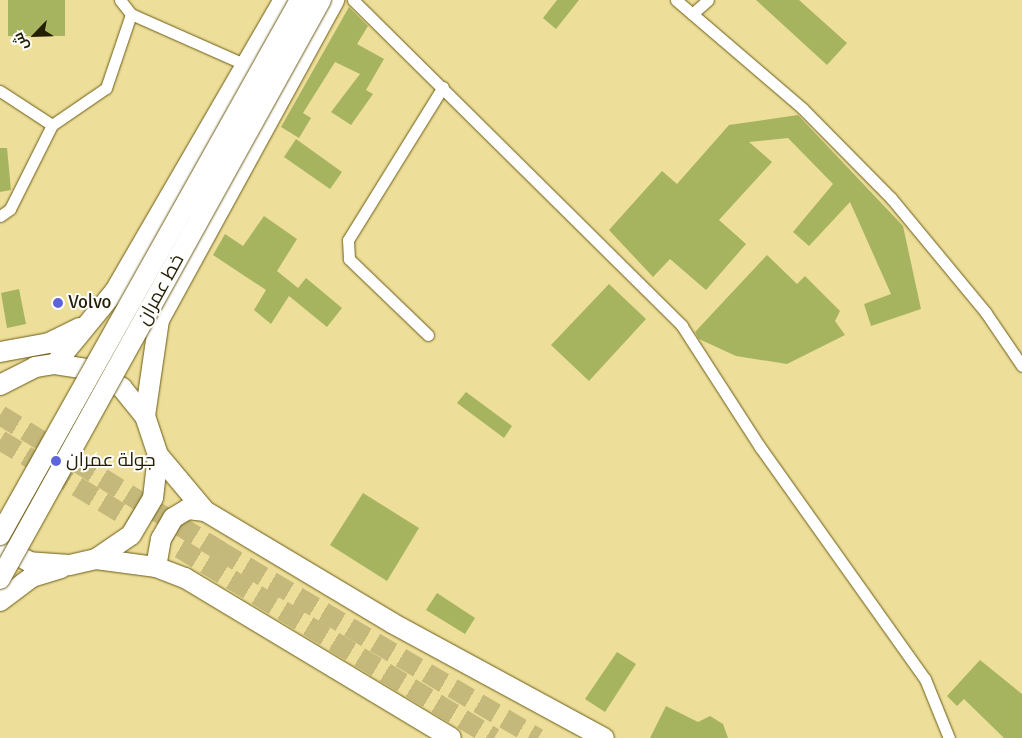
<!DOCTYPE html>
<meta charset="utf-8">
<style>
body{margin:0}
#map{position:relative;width:1022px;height:738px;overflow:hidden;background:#edde99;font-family:Signika,Cairo,sans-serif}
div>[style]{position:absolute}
.building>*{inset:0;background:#a6b460}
.highway-tunnel>*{height:20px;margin-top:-10px;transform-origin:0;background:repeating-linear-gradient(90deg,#c5b87b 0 20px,transparent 0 30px)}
.roads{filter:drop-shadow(0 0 1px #6b5c15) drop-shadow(0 0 1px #6b5c15)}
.street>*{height:11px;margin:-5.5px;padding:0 5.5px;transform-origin:5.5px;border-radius:5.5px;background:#fff}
.highway>*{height:20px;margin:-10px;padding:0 10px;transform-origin:10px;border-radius:10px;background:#fff}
.bridges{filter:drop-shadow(0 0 1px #6b5c15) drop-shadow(0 0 1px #6b5c15)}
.highway-bridge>*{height:20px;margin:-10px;padding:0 10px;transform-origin:10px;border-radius:10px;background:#fff}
.dots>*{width:14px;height:14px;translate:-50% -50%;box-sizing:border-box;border:2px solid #fefefe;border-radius:50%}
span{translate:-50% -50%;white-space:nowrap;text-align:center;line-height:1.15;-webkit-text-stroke:4px #fefefe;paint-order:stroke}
.street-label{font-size:19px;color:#241e02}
.poi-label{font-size:19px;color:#241e02}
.left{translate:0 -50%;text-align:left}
.north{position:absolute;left:10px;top:10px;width:50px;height:50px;-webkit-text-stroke:4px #fefefe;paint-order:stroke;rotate:246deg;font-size:14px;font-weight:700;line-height:20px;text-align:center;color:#241e02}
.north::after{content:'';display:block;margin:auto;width:18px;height:22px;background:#241e02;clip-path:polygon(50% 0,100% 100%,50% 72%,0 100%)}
</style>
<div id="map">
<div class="building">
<i style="clip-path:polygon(8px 0,65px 0,65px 36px,8px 36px)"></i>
<i style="clip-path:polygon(557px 0,579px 0,556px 29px,543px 18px)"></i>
<i style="clip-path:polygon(756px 0,799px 0,847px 43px,827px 65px)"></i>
<i style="clip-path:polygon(349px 7px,368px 26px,357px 44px,384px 59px,366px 90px,373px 94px,351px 125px,331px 112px,360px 74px,335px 62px,303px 113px,311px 118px,299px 138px,281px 127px)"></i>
<i style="clip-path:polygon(798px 115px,903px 226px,921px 309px,871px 326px,864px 304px,891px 294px,850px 202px,809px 246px,793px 232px,833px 184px,788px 138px,749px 142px,772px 162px,719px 220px,746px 244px,706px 290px,670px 259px,653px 277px,609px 230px,662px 171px,677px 184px,729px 125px)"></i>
<i style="clip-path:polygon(296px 139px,342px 172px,330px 189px,284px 157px)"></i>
<i style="clip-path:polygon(0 148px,7px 148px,11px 190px,0 192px)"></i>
<i style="clip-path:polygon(264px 216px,297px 239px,277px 271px,298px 288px,306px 278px,342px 308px,327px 327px,289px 296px,271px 324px,254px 310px,266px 290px,213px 255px,225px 234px,243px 246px)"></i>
<i style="clip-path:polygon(767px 255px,797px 284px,805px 276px,840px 311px,835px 321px,845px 335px,787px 364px,736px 356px,699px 339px,695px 332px)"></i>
<i style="clip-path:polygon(609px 284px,646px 319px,589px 381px,551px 345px)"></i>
<i style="clip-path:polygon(19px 289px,26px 324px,7px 328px,1px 293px)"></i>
<i style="clip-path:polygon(466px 392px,512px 426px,504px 438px,457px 403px)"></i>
<i style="clip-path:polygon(363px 493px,419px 528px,387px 581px,330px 545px)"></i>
<i style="clip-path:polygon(437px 593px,475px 618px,465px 634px,426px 610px)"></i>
<i style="clip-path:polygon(617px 652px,636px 664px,605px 712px,585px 699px)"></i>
<i style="clip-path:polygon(980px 660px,1022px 694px,1022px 738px,1004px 738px,964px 699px,957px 706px,947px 696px)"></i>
<i style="clip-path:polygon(666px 706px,698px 722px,710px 716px,723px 724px,728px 738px,650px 738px)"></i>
</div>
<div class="highway-tunnel">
<i style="left:0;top:415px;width:259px;rotate:31.7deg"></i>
<i style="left:220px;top:551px;width:369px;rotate:30.5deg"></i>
<i style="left:0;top:440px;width:577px;rotate:31.1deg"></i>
</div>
<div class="roads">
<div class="street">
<i style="left:120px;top:0;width:18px;rotate:52deg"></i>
<i style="left:131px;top:14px;width:126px;rotate:23.9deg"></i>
<i style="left:353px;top:0;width:463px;rotate:44.7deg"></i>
<i style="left:682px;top:326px;width:144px;rotate:57.2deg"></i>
<i style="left:760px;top:447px;width:285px;rotate:54.6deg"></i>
<i style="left:925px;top:679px;width:64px;rotate:67.9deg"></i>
<i style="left:676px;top:0;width:167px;rotate:40.6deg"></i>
<i style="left:803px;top:109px;width:125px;rotate:45.3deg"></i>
<i style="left:891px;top:198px;width:149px;rotate:50.4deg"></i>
<i style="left:986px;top:313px;width:64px;rotate:55.8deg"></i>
<i style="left:692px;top:14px;width:21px;rotate:-41deg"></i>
<i style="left:0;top:91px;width:62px;rotate:33.2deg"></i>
<i style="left:52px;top:125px;width:94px;rotate:116.6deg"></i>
<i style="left:10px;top:209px;width:12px;rotate:145deg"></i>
<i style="left:52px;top:125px;width:65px;rotate:-34.4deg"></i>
<i style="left:106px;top:88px;width:78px;rotate:-71.3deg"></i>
<i style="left:428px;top:335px;width:110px;rotate:-136.1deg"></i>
<i style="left:349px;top:259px;width:19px;rotate:-93deg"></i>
<i style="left:348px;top:240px;width:180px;rotate:-58.2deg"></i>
</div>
<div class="highway">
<i style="left:0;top:352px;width:50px;rotate:-10.4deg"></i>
<i style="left:49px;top:343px;width:34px;rotate:-26deg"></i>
<i style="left:55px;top:364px;width:94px;rotate:-50.6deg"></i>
<i style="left:115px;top:291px;width:337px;rotate:-59.9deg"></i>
<i style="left:0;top:385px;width:39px;rotate:-27deg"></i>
<i style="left:35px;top:367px;width:20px;rotate:-9deg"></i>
<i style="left:55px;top:364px;width:36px;rotate:9deg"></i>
<i style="left:91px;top:370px;width:36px;rotate:30deg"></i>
<i style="left:122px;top:388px;width:36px;rotate:51deg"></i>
<i style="left:145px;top:416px;width:41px;rotate:71.6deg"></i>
<i style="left:158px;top:455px;width:43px;rotate:96.6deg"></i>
<i style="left:153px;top:498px;width:43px;rotate:120.7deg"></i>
<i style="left:131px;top:535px;width:42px;rotate:145.6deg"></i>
<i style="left:96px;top:559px;width:28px;rotate:167deg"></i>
<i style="left:69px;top:565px;width:39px;rotate:-176deg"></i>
<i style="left:30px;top:562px;width:34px;rotate:-152deg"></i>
<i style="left:145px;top:416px;width:97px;rotate:-81.7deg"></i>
<i style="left:159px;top:320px;width:365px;rotate:-61.3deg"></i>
<i style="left:158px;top:455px;width:73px;rotate:50deg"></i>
<i style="left:205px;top:511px;width:218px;rotate:30.9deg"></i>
<i style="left:392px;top:623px;width:241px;rotate:28.5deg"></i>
<i style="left:96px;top:559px;width:61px;rotate:7.6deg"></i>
<i style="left:156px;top:567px;width:31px;rotate:21deg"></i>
<i style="left:185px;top:578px;width:310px;rotate:31deg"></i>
<i style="left:156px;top:567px;width:28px;rotate:-80deg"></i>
<i style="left:161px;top:539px;width:24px;rotate:-60deg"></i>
<i style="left:173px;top:518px;width:17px;rotate:-31deg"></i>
<i style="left:188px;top:509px;width:17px;rotate:7deg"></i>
<i style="left:0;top:601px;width:40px;rotate:-37deg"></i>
<i style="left:32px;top:577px;width:30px;rotate:-17deg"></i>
</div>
</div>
<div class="bridges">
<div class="highway-bridge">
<i style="left:0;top:535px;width:613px;rotate:-60.72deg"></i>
<i style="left:0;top:579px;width:662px;rotate:-61deg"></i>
</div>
</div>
<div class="dots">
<i style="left:58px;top:303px;background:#5e64dc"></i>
<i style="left:56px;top:461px;background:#5e64dc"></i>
</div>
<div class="street-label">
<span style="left:161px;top:290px;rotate:-61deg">خط عمران</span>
</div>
<div class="poi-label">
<span class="left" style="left:68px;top:303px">Volvo</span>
<span class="left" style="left:66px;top:461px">جولة عمران</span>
</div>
<div class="north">ش</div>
</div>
